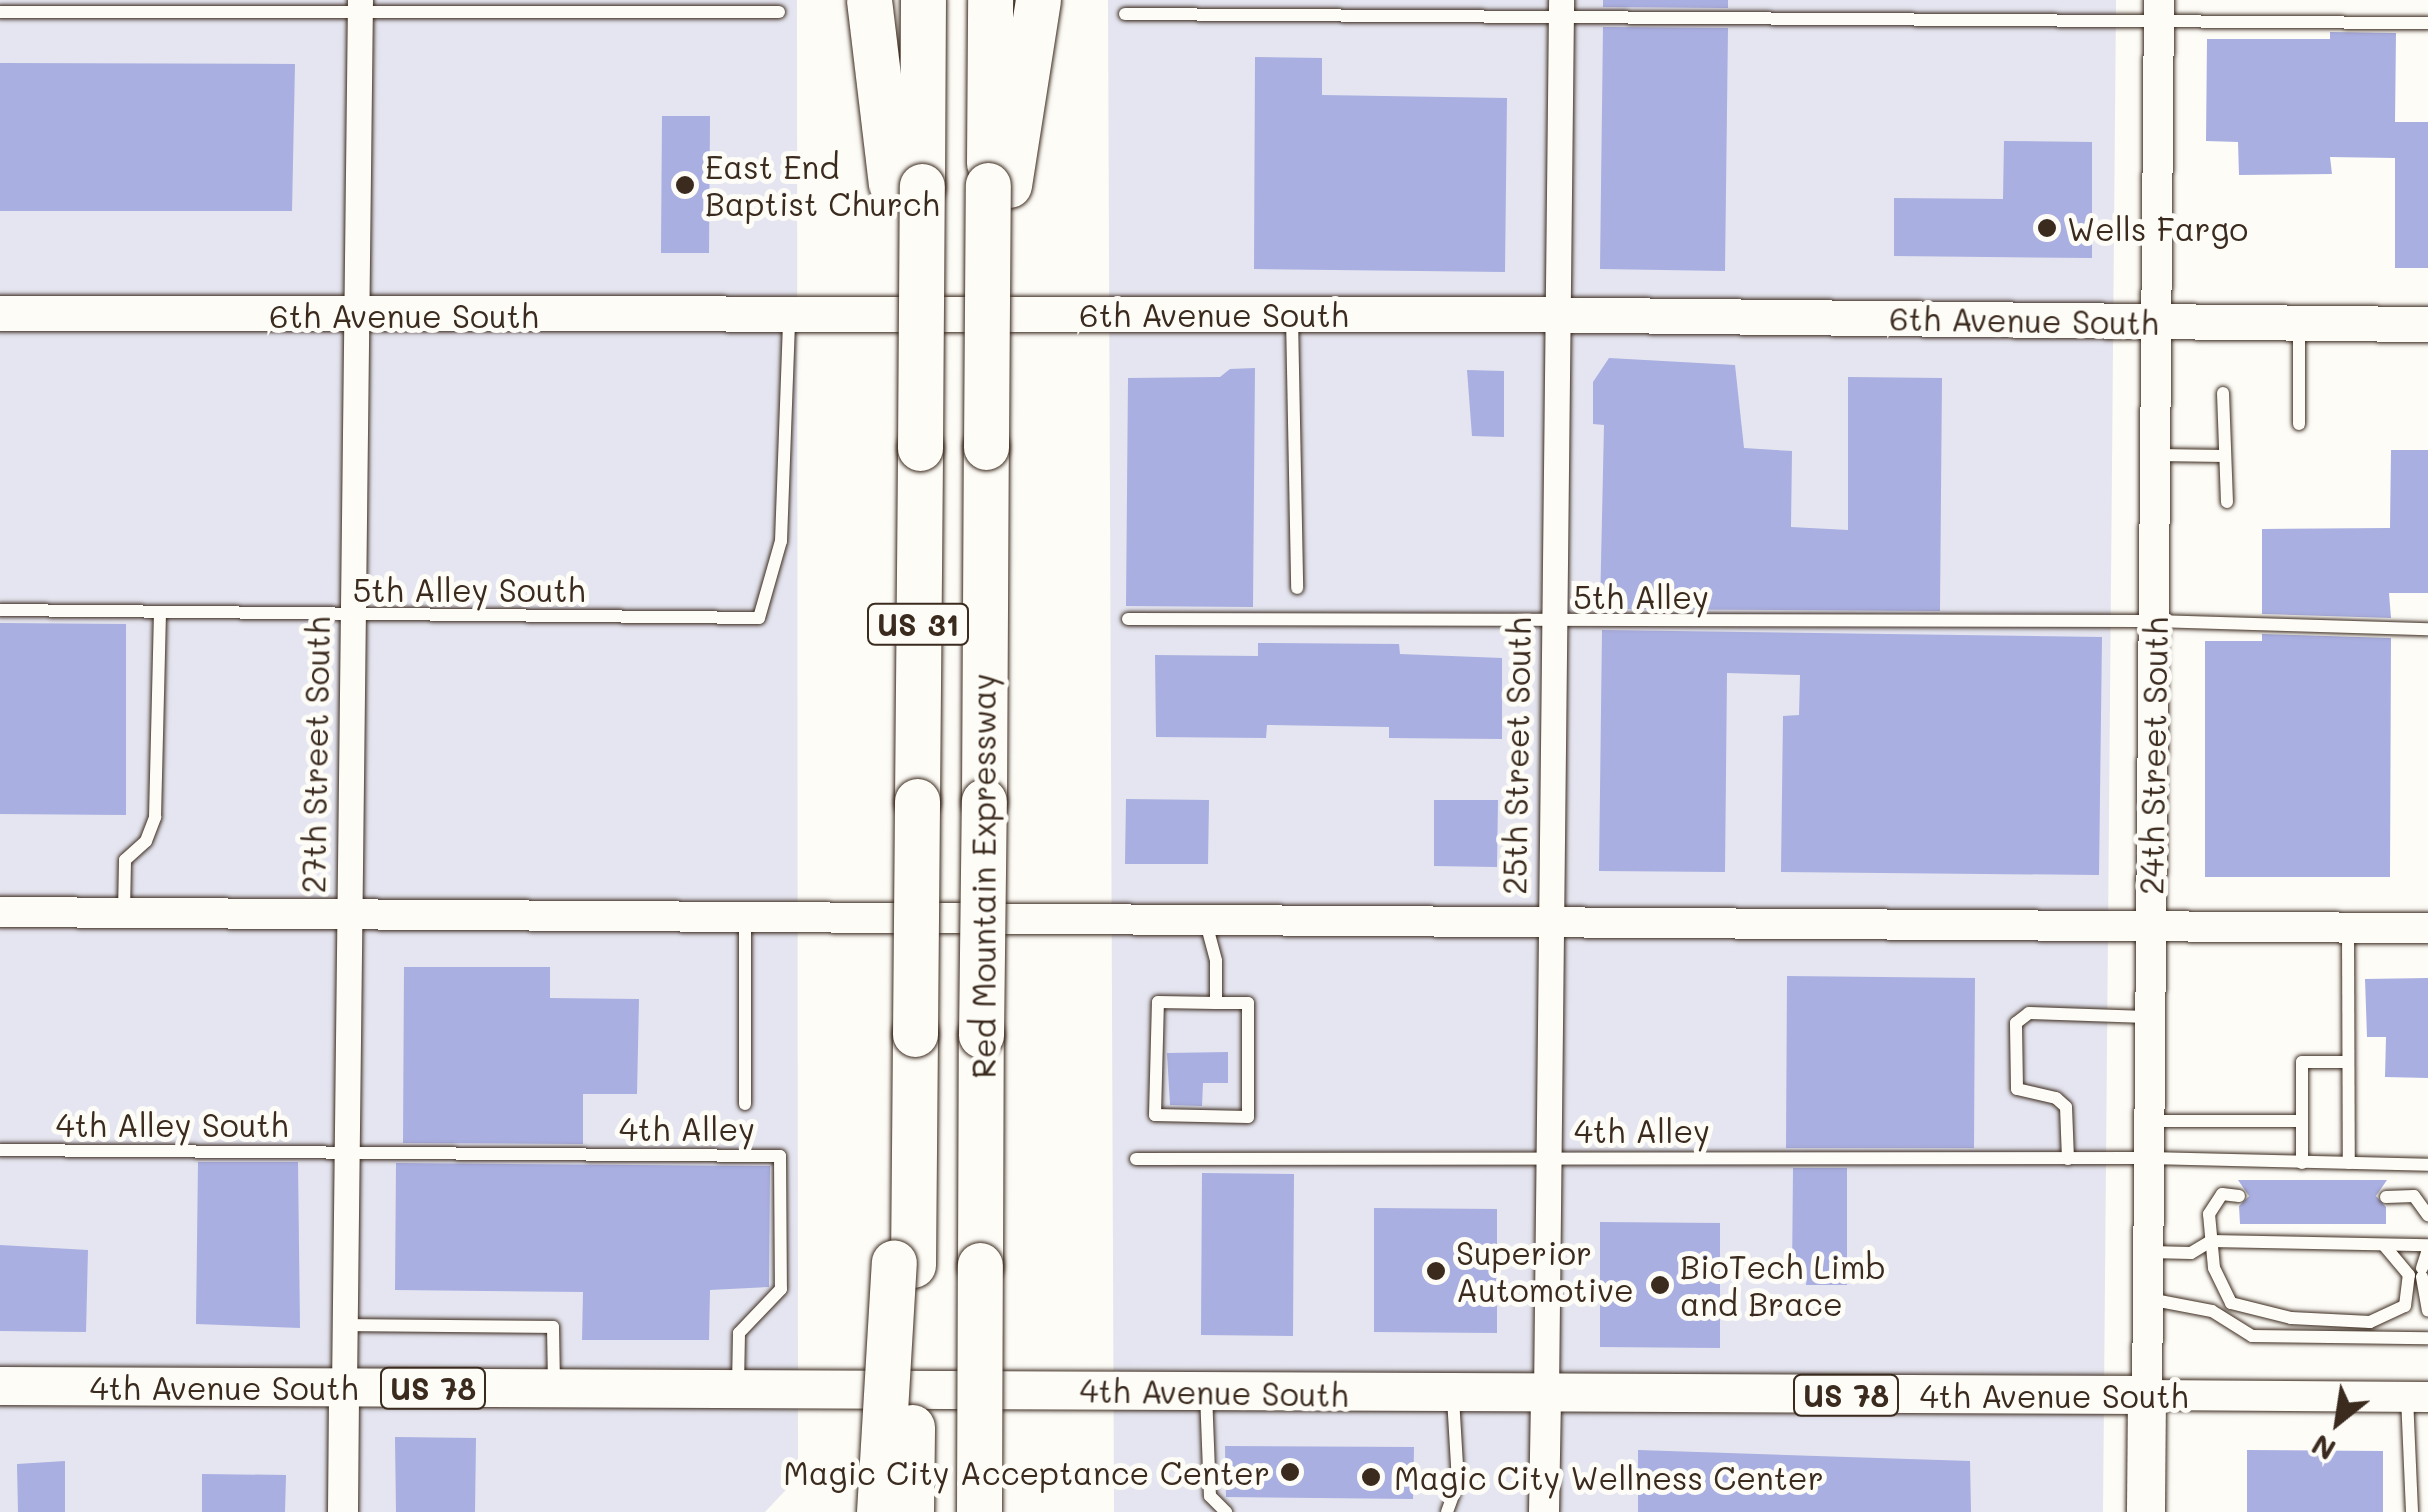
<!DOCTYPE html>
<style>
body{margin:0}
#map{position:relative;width:2428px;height:1512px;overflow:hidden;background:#fdfcf7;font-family:Mali,sans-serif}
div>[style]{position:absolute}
.built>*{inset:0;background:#e4e5f0}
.building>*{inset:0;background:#a9afe0}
.roads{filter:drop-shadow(0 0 2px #3b2a1e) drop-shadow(0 0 2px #3b2a1e)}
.service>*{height:12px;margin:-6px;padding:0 6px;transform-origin:6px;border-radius:6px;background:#fdfcf7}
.minor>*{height:25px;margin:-12.5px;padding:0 12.5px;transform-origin:12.5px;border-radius:12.5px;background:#fdfcf7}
.tertiary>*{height:30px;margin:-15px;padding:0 15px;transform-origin:15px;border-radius:15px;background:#fdfcf7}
.secondary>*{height:35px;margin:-17.5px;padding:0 17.5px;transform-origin:17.5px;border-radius:17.5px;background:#fdfcf7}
.primary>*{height:38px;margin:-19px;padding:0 19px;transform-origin:19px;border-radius:19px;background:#fdfcf7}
.motorway>*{height:45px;margin:-22.5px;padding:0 22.5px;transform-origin:22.5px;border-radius:22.5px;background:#fdfcf7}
.bridges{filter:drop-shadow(0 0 2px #3b2a1e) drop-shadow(0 0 2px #3b2a1e)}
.motorway-bridge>*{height:45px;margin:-22.5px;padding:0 22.5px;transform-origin:22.5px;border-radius:22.5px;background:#fdfcf7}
.dots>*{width:28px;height:28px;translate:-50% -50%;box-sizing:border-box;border:5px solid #fdfcf7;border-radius:50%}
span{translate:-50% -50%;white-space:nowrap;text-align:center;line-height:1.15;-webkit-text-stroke:10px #fdfcf7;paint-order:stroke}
.shield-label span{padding:2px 8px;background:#fdfcf7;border:2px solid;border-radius:8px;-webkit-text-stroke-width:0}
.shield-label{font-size:30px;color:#3b2a1e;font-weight:700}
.poi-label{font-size:32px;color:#3b2a1e}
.left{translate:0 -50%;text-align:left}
.right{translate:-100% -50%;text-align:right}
.street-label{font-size:32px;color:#3b2a1e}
.north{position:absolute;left:2288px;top:1372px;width:100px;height:100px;-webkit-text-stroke:8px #fdfcf7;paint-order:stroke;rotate:210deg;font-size:28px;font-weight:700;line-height:40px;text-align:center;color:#3b2a1e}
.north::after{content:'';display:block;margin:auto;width:35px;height:45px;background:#3b2a1e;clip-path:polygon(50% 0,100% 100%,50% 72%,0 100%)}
</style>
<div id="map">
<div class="built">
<i style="clip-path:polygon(0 0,797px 0,798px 1477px,765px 1512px,0 1512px)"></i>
<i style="clip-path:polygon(1108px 0,2116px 0,2103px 1512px,1114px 1512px)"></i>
</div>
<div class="building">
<i style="clip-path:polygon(1603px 0,1728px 0,1728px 8px,1603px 7px)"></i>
<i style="clip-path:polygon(1603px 27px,1728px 28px,1725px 271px,1600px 269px)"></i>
<i style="clip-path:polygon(2330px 32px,2396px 33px,2395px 122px,2428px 122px,2428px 268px,2395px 268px,2395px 158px,2330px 157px,2332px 174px,2239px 175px,2238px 142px,2206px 141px,2207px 39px,2330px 39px)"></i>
<i style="clip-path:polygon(1255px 57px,1322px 58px,1322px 95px,1507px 98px,1505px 272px,1254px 269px)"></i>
<i style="clip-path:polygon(0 63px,295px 64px,292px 211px,0 211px)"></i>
<i style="clip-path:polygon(662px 116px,710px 116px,709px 253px,661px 253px)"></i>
<i style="clip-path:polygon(2004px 141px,2092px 142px,2092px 258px,1894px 256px,1894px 198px,2003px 199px)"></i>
<i style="clip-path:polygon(1609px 358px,1735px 365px,1744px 448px,1792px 451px,1791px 527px,1848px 530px,1848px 377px,1942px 378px,1940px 611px,1600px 609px,1604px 425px,1593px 424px,1593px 382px)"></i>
<i style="clip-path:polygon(1255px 368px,1253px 607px,1126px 606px,1128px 378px,1220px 377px,1230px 369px)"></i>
<i style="clip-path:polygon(1467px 370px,1504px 371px,1504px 437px,1472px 436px)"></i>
<i style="clip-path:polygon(2391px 450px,2428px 450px,2428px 593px,2389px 593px,2391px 618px,2262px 614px,2262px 529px,2390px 528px)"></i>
<i style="clip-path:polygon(0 623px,126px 624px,126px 815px,0 814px)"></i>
<i style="clip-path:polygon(1602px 630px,2102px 637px,2099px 875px,1781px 872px,1783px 716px,1799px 715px,1800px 675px,1727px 673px,1725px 872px,1599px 871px)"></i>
<i style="clip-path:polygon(2262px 634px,2391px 638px,2390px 877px,2205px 877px,2205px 641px,2262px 641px)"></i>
<i style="clip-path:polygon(1258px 643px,1399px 644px,1400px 654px,1502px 658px,1502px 739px,1389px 738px,1389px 727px,1267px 725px,1266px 738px,1156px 737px,1155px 655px,1258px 656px)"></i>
<i style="clip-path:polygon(1126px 799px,1209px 800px,1208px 864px,1125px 864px)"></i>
<i style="clip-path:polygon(1434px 800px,1498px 800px,1497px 867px,1434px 866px)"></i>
<i style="clip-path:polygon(404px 967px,550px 967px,550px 998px,639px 999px,637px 1094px,583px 1094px,583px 1144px,403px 1143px)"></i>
<i style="clip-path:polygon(1787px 976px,1975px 978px,1974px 1148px,1786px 1148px)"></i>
<i style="clip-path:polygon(2428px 978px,2428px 1078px,2385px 1077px,2386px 1037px,2367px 1037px,2365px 979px)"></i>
<i style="clip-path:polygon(1228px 1052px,1228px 1083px,1203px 1083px,1202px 1106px,1170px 1105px,1167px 1053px)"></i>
<i style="clip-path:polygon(198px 1162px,298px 1162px,300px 1328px,196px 1324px)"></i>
<i style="clip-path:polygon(396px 1163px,770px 1166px,769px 1287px,710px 1290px,709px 1340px,582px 1340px,583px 1292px,395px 1290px)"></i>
<i style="clip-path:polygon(1793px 1168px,1847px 1168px,1847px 1285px,1806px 1285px,1807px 1277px,1792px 1276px)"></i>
<i style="clip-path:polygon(1202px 1173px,1294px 1174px,1293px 1336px,1201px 1335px)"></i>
<i style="clip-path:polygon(2238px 1180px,2387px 1180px,2376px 1196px,2386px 1207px,2386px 1224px,2240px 1224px,2239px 1206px,2249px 1196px)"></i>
<i style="clip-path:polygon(1374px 1208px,1497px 1209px,1497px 1333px,1374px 1332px)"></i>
<i style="clip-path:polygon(1600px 1222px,1720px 1223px,1720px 1348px,1600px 1347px)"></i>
<i style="clip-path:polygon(0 1245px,88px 1250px,86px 1332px,0 1331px)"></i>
<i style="clip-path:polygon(395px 1437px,476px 1438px,475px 1512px,396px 1512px)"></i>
<i style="clip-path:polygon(1225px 1446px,1414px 1447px,1413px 1499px,1226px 1497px)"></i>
<i style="clip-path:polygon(1638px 1450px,1970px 1461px,1971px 1512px,1638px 1512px)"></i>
<i style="clip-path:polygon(2247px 1450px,2383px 1451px,2383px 1512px,2247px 1512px)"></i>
<i style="clip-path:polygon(65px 1461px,65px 1512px,18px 1512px,17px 1464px)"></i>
<i style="clip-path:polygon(202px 1474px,286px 1475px,285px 1512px,202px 1512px)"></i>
</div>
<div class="roads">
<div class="service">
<i style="left:0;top:12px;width:779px"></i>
<i style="left:1125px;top:14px;width:1303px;rotate:0.4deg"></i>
<i style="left:1292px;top:317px;width:271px;rotate:88.9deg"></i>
<i style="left:2223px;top:393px;width:109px;rotate:87.9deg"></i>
<i style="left:2299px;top:424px;width:97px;rotate:-90deg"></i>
<i style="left:2157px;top:455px;width:68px;rotate:0.8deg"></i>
<i style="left:0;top:610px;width:759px;rotate:0.6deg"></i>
<i style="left:759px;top:618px;width:80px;rotate:-74.1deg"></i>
<i style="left:781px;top:541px;width:223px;rotate:-87.9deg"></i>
<i style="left:1128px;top:619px;width:1026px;rotate:0.11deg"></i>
<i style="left:2154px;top:621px;width:274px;rotate:1.7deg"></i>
<i style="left:124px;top:913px;width:53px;rotate:-88.9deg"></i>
<i style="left:125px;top:860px;width:28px;rotate:-42deg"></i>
<i style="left:146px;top:841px;width:26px;rotate:-69deg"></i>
<i style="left:155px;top:817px;width:204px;rotate:-88.6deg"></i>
<i style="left:745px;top:917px;width:187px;rotate:90deg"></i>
<i style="left:1206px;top:923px;width:39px;rotate:75deg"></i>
<i style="left:1216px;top:961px;width:42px;rotate:90deg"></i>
<i style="left:1216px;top:1003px;width:32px"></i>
<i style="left:1248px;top:1003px;width:114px;rotate:90deg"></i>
<i style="left:1248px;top:1117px;width:93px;rotate:-178.8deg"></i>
<i style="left:1155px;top:1115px;width:113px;rotate:-88.5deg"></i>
<i style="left:1158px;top:1002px;width:58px;rotate:1deg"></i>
<i style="left:2348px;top:930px;width:233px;rotate:89.8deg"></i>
<i style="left:2150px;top:1121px;width:152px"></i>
<i style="left:0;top:1150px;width:780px;rotate:0.44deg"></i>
<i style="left:780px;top:1156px;width:133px;rotate:89.6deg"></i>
<i style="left:781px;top:1289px;width:61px;rotate:133.7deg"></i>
<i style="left:739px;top:1333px;width:53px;rotate:91.1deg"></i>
<i style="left:1136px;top:1159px;width:1013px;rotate:-0.06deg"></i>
<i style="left:2149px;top:1158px;width:279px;rotate:1.4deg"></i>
<i style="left:2068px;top:1159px;width:52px;rotate:-92.2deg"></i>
<i style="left:2066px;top:1107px;width:13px;rotate:-138deg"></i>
<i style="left:2056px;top:1098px;width:40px;rotate:-167deg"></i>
<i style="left:2017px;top:1089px;width:66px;rotate:-90.9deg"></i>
<i style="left:2016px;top:1023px;width:16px;rotate:-38deg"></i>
<i style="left:2029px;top:1013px;width:119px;rotate:1.9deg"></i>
<i style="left:2302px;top:1163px;width:101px;rotate:-90deg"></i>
<i style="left:2302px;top:1062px;width:46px"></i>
<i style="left:2239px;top:1196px;width:17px;rotate:-173deg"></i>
<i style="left:2222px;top:1194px;width:24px;rotate:123deg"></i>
<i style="left:2209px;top:1214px;width:54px;rotate:84.7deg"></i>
<i style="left:2214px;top:1268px;width:39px;rotate:64deg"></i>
<i style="left:2231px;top:1303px;width:62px;rotate:14deg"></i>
<i style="left:2291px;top:1318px;width:79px;rotate:2.9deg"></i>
<i style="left:2370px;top:1322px;width:38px;rotate:-25deg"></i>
<i style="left:2405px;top:1306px;width:31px;rotate:-83deg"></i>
<i style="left:2409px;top:1275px;width:39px;rotate:-130deg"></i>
<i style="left:2386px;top:1197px;width:28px;rotate:-2deg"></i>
<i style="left:2414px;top:1196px;width:24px;rotate:54deg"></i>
<i style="left:2149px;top:1252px;width:42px;rotate:1.4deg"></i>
<i style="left:2191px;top:1253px;width:23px;rotate:-31deg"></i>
<i style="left:2211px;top:1241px;width:217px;rotate:1.1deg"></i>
<i style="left:2422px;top:1268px;width:20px;rotate:-72deg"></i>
<i style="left:2422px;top:1277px;width:34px;rotate:80deg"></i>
<i style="left:2149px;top:1299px;width:64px;rotate:10.8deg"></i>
<i style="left:2212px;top:1311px;width:47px;rotate:32deg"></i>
<i style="left:2252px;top:1336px;width:176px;rotate:0.7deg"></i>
<i style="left:344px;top:1325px;width:209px;rotate:0.5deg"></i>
<i style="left:553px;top:1327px;width:59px;rotate:89deg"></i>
<i style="left:1206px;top:1393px;width:103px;rotate:87.8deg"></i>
<i style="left:1210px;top:1496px;width:23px;rotate:45deg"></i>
<i style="left:2407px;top:1397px;width:115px;rotate:87.5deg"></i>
<i style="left:1447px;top:1512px;width:32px;rotate:-70deg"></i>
<i style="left:1458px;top:1482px;width:85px;rotate:-93.4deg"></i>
</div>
<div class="minor">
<i style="left:344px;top:1388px;width:1388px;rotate:-89.34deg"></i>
<i style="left:1546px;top:1395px;width:1395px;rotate:-89.38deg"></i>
</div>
<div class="tertiary">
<i style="left:2159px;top:0;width:1395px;rotate:90.49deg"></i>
<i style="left:2147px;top:1395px;width:281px;rotate:0.4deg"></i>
<i style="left:0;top:912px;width:2428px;rotate:0.38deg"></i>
<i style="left:343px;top:1512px;width:124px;rotate:-89.5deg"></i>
<i style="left:1544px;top:1512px;width:117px;rotate:-89deg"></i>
</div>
<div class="secondary">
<i style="left:0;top:313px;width:1512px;rotate:0.04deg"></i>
<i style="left:1512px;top:314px;width:916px;rotate:0.63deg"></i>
</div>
<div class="primary">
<i style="left:0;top:1386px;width:2147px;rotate:0.24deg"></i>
<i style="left:2147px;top:1395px;width:117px;rotate:90.5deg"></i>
</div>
<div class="motorway">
<i style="left:869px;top:0;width:185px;rotate:83.2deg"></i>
<i style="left:989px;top:163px;width:163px;rotate:-89.6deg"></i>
<i style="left:1009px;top:185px;width:187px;rotate:-81.1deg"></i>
<i style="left:922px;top:186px;width:186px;rotate:-89.7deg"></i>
<i style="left:917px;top:801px;width:353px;rotate:-89.5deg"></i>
<i style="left:984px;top:801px;width:354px;rotate:-89.7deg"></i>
<i style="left:913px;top:1265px;width:231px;rotate:-89.5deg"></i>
<i style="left:980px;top:1265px;width:230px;rotate:-89.8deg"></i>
</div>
</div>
<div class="bridges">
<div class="motorway-bridge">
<i style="left:986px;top:447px;width:262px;rotate:-89.6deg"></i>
<i style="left:920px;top:448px;width:262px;rotate:-89.6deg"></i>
<i style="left:915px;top:1034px;width:233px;rotate:-89.5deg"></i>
<i style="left:981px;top:1035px;width:234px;rotate:-89.3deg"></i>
<i style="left:879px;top:1512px;width:250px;rotate:-86.6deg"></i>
<i style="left:911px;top:1512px;width:85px;rotate:-89.3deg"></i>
<i style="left:979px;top:1512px;width:247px;rotate:-89.8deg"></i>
</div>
</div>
<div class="dots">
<i style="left:685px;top:185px;background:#3b2a1e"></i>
<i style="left:2047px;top:228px;background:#3b2a1e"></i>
<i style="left:1436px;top:1271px;background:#3b2a1e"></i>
<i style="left:1660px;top:1285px;background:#3b2a1e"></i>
<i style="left:1290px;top:1472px;background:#3b2a1e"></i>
<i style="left:1371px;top:1477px;background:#3b2a1e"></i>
</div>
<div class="shield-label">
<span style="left:918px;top:624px">US 31</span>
<span style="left:433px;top:1388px">US 78</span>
<span style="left:1846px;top:1395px">US 78</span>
</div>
<div class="poi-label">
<span class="left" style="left:705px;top:185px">East End<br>Baptist Church</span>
<span class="left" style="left:2067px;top:228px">Wells Fargo</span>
<span class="left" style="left:1456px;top:1271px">Superior<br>Automotive</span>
<span class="left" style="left:1680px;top:1285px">BioTech Limb<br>and Brace</span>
<span class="right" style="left:1270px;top:1472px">Magic City Acceptance Center</span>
<span class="left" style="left:1394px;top:1477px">Magic City Wellness Center</span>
</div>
<div class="street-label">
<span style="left:1214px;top:314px">6th Avenue South</span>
<span style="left:404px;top:315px">6th Avenue South</span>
<span style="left:2024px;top:320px;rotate:1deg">6th Avenue South</span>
<span style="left:469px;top:589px">5th Alley South</span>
<span style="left:1641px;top:596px">5th Alley</span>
<span style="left:315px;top:755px;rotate:-89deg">27th Street South</span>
<span style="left:1516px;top:756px;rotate:-89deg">25th Street South</span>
<span style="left:2153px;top:756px;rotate:-89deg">24th Street South</span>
<span style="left:983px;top:876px;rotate:-90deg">Red Mountain Expressway</span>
<span style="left:172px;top:1124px">4th Alley South</span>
<span style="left:687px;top:1128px">4th Alley</span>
<span style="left:1642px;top:1130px">4th Alley</span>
<span style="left:224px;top:1387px">4th Avenue South</span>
<span style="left:1214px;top:1392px;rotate:1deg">4th Avenue South</span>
<span style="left:2054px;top:1395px">4th Avenue South</span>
</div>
<div class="north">N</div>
</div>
